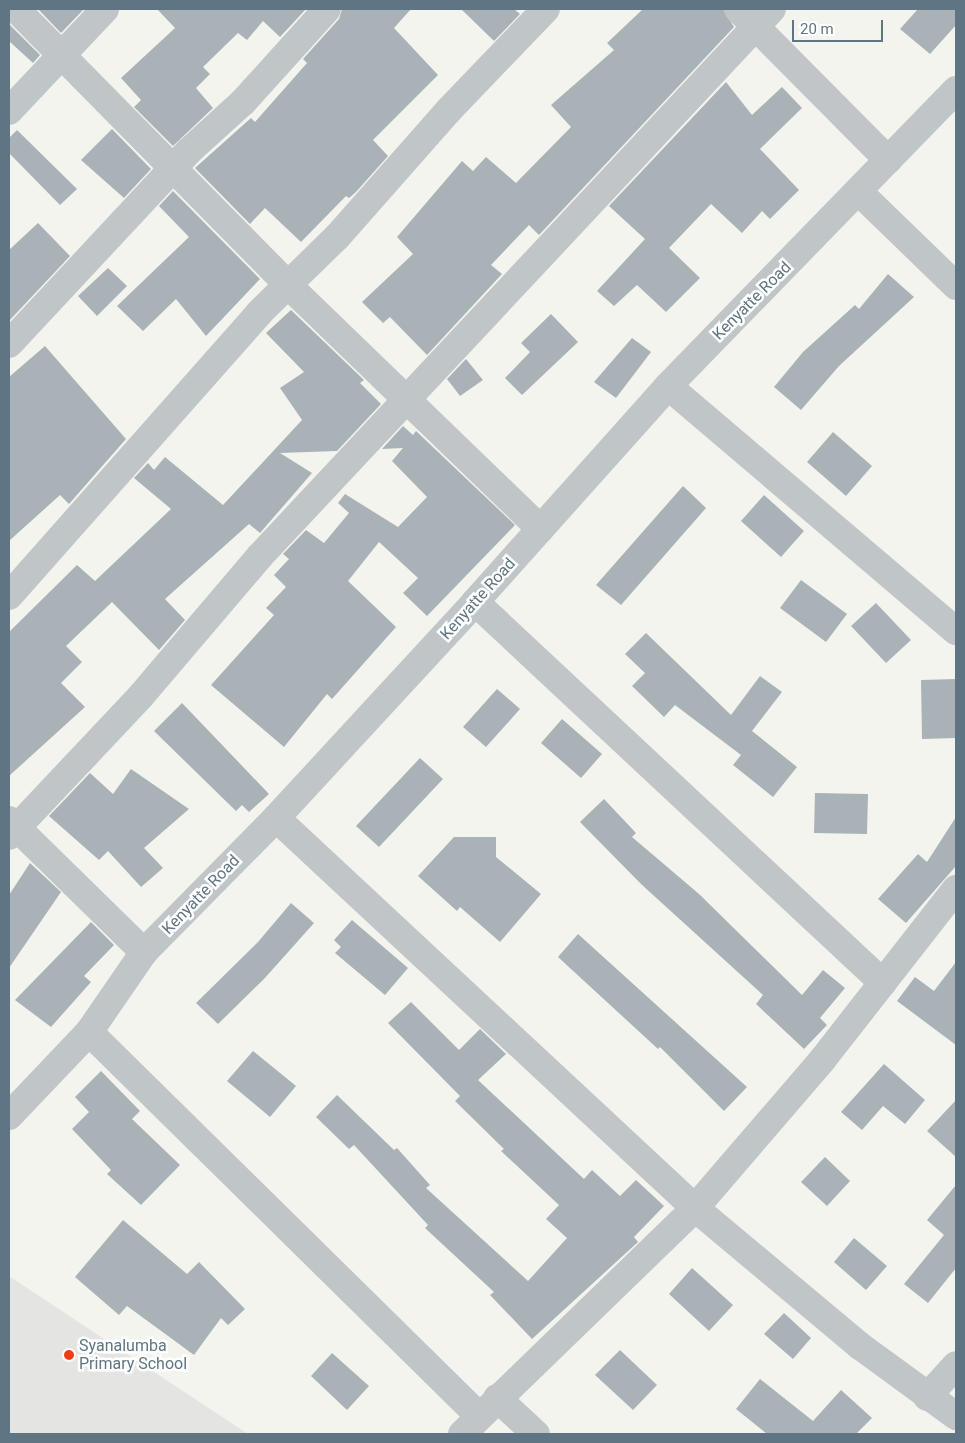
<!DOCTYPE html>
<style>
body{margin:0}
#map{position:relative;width:965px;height:1443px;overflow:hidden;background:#f4f4ef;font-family:Roboto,sans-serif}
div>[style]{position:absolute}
.built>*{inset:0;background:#e4e5e3}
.building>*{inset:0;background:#a9b2b7}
.minor>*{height:28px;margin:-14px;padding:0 14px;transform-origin:14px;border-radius:14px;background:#c0c5c8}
.dots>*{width:14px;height:14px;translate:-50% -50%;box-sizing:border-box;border:2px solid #fff;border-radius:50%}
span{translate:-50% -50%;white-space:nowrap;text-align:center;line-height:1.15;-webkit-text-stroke:5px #fff;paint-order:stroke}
.street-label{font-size:16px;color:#607583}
.poi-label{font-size:16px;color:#607583}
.left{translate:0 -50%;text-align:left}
.frame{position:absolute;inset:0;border:10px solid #607583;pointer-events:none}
.scale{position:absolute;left:792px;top:20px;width:91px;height:22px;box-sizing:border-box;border:2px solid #607583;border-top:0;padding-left:6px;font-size:15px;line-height:18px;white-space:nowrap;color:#607583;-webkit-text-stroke:4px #fff;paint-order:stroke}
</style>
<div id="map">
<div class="built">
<i style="clip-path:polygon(9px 1276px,248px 1434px,9px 1434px)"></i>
</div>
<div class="building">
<i style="clip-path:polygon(38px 9px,84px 9px,61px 33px)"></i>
<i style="clip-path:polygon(157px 9px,306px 9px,280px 37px,263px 21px,247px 40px,238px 33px,203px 67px,210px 74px,196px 88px,213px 108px,173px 146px,134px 107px,141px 100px,121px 78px,175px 28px)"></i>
<i style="clip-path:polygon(342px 9px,411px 9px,394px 28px,438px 75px,373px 140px,388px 156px,356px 192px,349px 198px,346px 196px,301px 242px,265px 208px,250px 224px,195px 168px,251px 118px,255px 122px,307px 63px,303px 59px,339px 19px)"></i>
<i style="clip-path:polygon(461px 9px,514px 9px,520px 14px,494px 41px)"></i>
<i style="clip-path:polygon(643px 9px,723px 9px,734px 27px,539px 235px,529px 225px,491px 265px,502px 274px,427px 355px,390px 317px,383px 323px,362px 302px,413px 254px,397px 237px,462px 161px,473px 171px,486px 157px,516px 183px,571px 127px,551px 105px,614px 50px,607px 43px)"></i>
<i style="clip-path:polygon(918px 9px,956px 9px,956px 25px,930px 54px,900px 29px)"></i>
<i style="clip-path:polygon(9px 24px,40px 55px,33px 63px,9px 41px)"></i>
<i style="clip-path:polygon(726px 82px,752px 115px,782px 87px,802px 108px,760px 149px,799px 190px,770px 219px,762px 211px,742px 233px,711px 204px,669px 248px,700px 278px,666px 312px,637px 285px,614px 306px,597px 291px,645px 239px,609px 206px)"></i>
<i style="clip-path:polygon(112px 129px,151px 169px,124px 198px,81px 160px)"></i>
<i style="clip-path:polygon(17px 130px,77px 189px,60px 205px,9px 153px,9px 138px)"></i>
<i style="clip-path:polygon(173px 191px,260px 279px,206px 336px,176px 299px,143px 331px,117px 306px,189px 237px,159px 206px)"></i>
<i style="clip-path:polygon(38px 223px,70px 256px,9px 321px,9px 250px)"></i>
<i style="clip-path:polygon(108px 268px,127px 286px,97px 316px,78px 296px)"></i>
<i style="clip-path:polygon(888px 274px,914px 297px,839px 366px,801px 410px,774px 387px,803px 352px,855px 305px,859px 309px)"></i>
<i style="clip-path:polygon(291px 310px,364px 380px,360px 383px,381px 404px,337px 451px,280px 453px,312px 473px,260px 533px,249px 524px,165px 599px,185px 620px,159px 650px,112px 602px,66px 646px,82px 662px,61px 683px,85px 707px,9px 776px,9px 632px,77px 565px,95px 581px,171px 509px,134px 478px,148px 463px,154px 470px,165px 457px,223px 505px,302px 420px,280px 388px,304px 372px,266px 333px)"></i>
<i style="clip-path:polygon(551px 314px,578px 342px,522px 395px,505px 378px,530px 352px,521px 343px)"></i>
<i style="clip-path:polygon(632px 338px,651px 352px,616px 398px,594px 382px)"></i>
<i style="clip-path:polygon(45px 346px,126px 439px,69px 504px,60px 495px,9px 541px,9px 377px)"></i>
<i style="clip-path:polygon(466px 359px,483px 380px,460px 396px,447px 379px)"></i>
<i style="clip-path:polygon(403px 426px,413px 435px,416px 431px,515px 525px,427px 616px,403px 593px,418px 578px,379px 542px,348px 581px,396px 627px,332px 699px,327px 694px,284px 747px,211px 685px,274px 615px,266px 608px,286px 587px,274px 575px,289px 559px,283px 554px,306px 530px,324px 543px,349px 513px,338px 503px,345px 494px,398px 527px,427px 497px,392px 461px,403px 448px,382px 449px)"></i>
<i style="clip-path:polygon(833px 432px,872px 466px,846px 496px,807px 462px)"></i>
<i style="clip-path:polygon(683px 486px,706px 508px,621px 605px,596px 585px)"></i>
<i style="clip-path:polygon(764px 495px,804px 531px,781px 557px,741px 521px)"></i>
<i style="clip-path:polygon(801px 580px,847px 614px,826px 642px,780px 608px)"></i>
<i style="clip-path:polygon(876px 603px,911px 640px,886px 663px,851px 626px)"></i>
<i style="clip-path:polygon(646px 633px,731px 715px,760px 676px,782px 692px,752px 731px,797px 767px,773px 797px,733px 765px,741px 755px,675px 705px,664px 717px,632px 686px,645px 673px,625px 654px)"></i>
<i style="clip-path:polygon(956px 679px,956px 738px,922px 739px,921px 680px)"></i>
<i style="clip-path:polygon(497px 689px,520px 709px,486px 747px,463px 727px)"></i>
<i style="clip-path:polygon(182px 703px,269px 794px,249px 812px,242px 805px,236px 811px,154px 731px)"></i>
<i style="clip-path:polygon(562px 719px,602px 754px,581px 778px,541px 743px)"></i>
<i style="clip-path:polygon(420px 758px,443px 779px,379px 847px,356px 826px)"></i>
<i style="clip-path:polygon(131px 769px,189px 809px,144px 848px,163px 868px,141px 887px,108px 851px,99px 860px,49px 816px,90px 773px,113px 794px)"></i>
<i style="clip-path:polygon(815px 793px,868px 794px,867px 834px,814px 833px)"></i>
<i style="clip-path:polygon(604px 799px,636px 833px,632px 837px,699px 894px,802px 995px,823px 970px,845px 988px,820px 1018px,827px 1025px,804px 1049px,756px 1004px,763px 995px,641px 884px,580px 822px)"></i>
<i style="clip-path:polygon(956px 817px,956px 866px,906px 923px,878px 899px,918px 854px,927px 862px)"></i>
<i style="clip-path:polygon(454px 837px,496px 837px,496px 857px,541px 894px,500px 942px,460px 907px,457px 911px,418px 876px)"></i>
<i style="clip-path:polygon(30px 863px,61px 892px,9px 968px,9px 895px)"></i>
<i style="clip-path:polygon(291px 903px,314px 923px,264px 979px,218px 1024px,196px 1003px,258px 942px)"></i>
<i style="clip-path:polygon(352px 920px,408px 968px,385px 995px,335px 953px,341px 947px,334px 940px)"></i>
<i style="clip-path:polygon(91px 922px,114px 945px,84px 976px,91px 982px,51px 1027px,15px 1000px)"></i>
<i style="clip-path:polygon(578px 934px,747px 1087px,724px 1111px,660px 1047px,658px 1049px,558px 957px)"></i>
<i style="clip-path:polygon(956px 962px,956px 1045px,897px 1001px,915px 977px,934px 991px)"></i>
<i style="clip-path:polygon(411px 1002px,459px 1050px,480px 1029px,506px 1054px,478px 1080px,584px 1179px,592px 1170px,620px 1196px,636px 1180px,664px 1206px,634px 1237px,638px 1242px,532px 1339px,490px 1295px,494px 1292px,425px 1228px,428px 1225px,354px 1145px,349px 1149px,316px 1117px,337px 1095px,394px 1150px,397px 1148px,430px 1185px,426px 1188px,528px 1281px,567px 1238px,546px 1219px,559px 1205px,501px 1151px,504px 1149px,455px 1101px,460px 1096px,388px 1023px)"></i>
<i style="clip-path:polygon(253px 1051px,296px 1086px,270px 1117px,227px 1081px)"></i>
<i style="clip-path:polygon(884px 1064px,925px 1100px,905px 1124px,883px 1106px,862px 1130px,841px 1112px)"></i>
<i style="clip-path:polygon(101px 1071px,140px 1111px,132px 1119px,180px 1165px,141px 1205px,107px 1174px,111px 1170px,72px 1129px,89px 1112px,75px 1097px)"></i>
<i style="clip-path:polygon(956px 1100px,956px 1157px,927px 1131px)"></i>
<i style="clip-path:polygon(825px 1157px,850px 1181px,827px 1206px,801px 1182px)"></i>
<i style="clip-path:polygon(956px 1185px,956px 1268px,928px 1303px,904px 1284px,944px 1235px,927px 1220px)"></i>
<i style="clip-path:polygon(123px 1220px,187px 1274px,199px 1262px,245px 1309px,228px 1325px,221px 1318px,194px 1355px,127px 1306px,119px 1315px,75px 1277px)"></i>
<i style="clip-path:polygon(854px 1238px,887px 1266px,866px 1290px,834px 1262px)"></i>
<i style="clip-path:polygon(692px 1268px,733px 1305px,709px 1331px,669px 1294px)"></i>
<i style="clip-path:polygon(784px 1313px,811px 1338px,793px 1359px,764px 1334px)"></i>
<i style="clip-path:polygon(620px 1350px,657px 1385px,633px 1410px,595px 1375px)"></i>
<i style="clip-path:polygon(332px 1353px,369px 1386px,347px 1410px,311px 1376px)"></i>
<i style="clip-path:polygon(760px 1379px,813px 1421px,841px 1390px,872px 1418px,856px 1434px,767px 1434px,736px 1409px)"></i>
</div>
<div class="minor">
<i style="left:16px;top:9px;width:388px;rotate:45.4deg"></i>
<i style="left:288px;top:285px;width:351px;rotate:44deg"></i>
<i style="left:738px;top:9px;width:213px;rotate:45.2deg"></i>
<i style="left:9px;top:111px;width:140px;rotate:-46.7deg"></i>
<i style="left:859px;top:192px;width:135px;rotate:44.1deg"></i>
<i style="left:9px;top:344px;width:264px;rotate:-47deg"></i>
<i style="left:189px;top:151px;width:73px;rotate:-42.2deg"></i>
<i style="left:243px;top:102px;width:125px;rotate:-47.9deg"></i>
<i style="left:668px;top:386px;width:378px;rotate:40.4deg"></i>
<i style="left:9px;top:596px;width:378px;rotate:-48.5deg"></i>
<i style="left:259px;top:313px;width:109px;rotate:-44.3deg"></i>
<i style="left:337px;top:237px;width:169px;rotate:-48.6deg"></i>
<i style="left:449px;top:110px;width:140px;rotate:-46.2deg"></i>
<i style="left:475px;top:602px;width:558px;rotate:43.04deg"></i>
<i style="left:276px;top:818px;width:572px;rotate:42.95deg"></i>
<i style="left:695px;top:1208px;width:215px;rotate:39.9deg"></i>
<i style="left:860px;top:1346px;width:119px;rotate:36.1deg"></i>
<i style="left:9px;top:820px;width:189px;rotate:44.4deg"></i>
<i style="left:9px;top:836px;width:191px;rotate:-46.7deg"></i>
<i style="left:140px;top:697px;width:185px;rotate:-49.6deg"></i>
<i style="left:260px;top:556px;width:749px;rotate:-46.89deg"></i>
<i style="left:89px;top:1032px;width:546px;rotate:44.55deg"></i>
<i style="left:9px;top:1116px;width:116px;rotate:-46.4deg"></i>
<i style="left:89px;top:1032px;width:97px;rotate:-55.5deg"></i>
<i style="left:144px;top:952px;width:188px;rotate:-45.4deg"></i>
<i style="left:276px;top:818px;width:294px;rotate:-47.3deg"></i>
<i style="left:475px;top:602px;width:290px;rotate:-48.2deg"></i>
<i style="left:668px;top:386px;width:413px;rotate:-45.8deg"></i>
<i style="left:927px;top:1397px;width:43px;rotate:-47.8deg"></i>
<i style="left:497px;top:1398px;width:53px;rotate:42.7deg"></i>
<i style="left:462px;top:1434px;width:325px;rotate:-44.1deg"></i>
<i style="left:695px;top:1208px;width:196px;rotate:-49.3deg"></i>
<i style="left:823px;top:1059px;width:216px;rotate:-52deg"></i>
</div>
<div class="dots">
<i style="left:69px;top:1355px;background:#f03e13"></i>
</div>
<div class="street-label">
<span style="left:752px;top:301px;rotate:-45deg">Kenyatte Road</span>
<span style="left:478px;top:599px;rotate:-48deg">Kenyatte Road</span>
<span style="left:201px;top:895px;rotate:-46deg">Kenyatte Road</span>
</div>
<div class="poi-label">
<span class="left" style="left:79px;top:1355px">Syanalumba<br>Primary School</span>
</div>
<div class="frame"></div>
<div class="scale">20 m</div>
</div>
